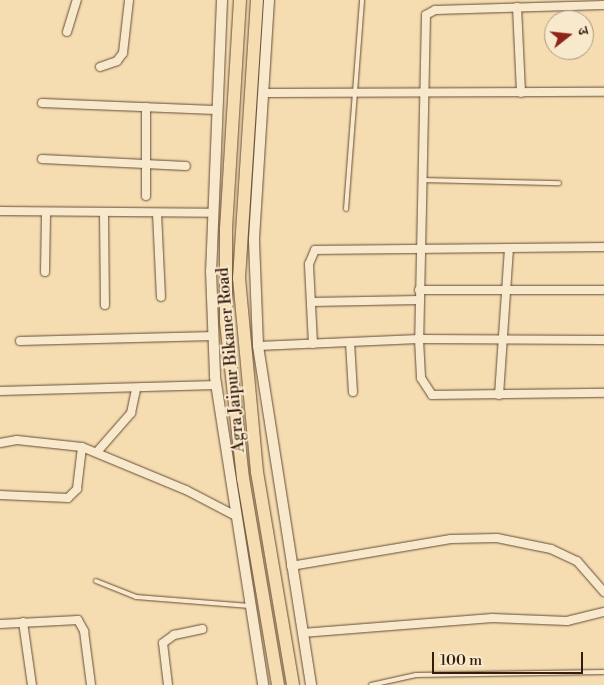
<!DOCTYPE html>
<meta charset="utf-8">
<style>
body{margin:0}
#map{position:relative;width:604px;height:685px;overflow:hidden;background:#f6ddb1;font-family:"Libre Bodoni","Noto Serif Devanagari",serif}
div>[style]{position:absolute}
.roads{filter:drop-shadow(0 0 1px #644c38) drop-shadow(0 0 1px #644c38)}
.service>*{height:4px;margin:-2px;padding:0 2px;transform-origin:2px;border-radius:2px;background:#f9e9cc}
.minor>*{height:8px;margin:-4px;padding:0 4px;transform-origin:4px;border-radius:4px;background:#f9e9cc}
.tertiary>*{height:10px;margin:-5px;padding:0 5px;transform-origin:5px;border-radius:5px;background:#f9e9cc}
.trunk>*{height:12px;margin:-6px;padding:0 6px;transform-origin:6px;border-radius:6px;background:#f6ddb1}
span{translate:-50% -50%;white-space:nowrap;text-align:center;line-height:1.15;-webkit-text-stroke:4px #f9e9cc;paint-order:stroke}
.street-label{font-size:16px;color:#341c0f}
.north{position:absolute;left:544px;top:10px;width:50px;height:50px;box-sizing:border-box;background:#f9e9cc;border:1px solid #aa9780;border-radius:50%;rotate:74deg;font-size:14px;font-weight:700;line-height:20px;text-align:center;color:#341c0f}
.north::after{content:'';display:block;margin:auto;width:18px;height:22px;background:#8f2418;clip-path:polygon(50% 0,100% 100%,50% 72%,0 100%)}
.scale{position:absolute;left:432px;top:652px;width:151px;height:22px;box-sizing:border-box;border:2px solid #341c0f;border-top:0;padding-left:6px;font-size:15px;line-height:18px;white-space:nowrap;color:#341c0f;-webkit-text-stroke:4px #f9e9cc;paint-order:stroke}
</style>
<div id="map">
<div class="roads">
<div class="service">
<i style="left:423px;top:180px;width:136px;rotate:1.3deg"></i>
<i style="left:346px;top:209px;width:210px;rotate:-85.6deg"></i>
<i style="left:96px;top:581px;width:43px;rotate:21.8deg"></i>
<i style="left:136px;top:597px;width:114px;rotate:4.5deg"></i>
<i style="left:371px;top:685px;width:46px;rotate:-12.5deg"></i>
<i style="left:416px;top:675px;width:188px;rotate:-0.9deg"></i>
</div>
<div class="minor">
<i style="left:604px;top:5px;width:169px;rotate:178.3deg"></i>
<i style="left:435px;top:10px;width:10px;rotate:151deg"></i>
<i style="left:426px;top:15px;width:324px;rotate:91.2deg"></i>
<i style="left:419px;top:339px;width:39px;rotate:87deg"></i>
<i style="left:421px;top:378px;width:20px;rotate:57deg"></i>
<i style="left:432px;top:395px;width:172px;rotate:-0.7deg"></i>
<i style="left:517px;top:7px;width:86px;rotate:87.3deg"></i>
<i style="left:67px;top:32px;width:34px;rotate:-73deg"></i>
<i style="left:100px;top:67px;width:18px;rotate:-19deg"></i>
<i style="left:117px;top:61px;width:10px;rotate:-53deg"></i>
<i style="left:123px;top:53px;width:53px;rotate:-83.5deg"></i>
<i style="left:263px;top:93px;width:341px;rotate:-0.2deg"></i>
<i style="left:42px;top:103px;width:173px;rotate:2.3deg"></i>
<i style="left:42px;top:159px;width:144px;rotate:2.8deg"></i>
<i style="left:146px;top:196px;width:89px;rotate:-90deg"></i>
<i style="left:0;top:211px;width:212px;rotate:0.5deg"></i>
<i style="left:104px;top:213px;width:92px;rotate:89.4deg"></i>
<i style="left:157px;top:213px;width:84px;rotate:87.3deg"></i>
<i style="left:45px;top:272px;width:60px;rotate:-89deg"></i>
<i style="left:419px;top:290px;width:185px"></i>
<i style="left:311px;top:302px;width:108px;rotate:-1.1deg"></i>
<i style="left:20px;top:341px;width:194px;rotate:-1.5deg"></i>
<i style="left:350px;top:342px;width:50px;rotate:86.6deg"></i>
<i style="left:313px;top:344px;width:80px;rotate:-92.9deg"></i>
<i style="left:309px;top:264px;width:15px;rotate:-67deg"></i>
<i style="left:315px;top:250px;width:289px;rotate:-0.6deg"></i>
<i style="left:258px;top:346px;width:161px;rotate:-2.5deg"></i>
<i style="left:419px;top:339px;width:185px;rotate:0.3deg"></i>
<i style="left:0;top:391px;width:217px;rotate:-1.6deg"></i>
<i style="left:499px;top:395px;width:147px;rotate:-86.1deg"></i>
<i style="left:0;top:443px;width:17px;rotate:-10deg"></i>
<i style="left:17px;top:440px;width:65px;rotate:6.1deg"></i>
<i style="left:82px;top:447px;width:113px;rotate:22.5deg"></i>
<i style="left:186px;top:490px;width:56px;rotate:27.5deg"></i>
<i style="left:97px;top:452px;width:52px;rotate:-48.9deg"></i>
<i style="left:131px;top:413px;width:25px;rotate:-78deg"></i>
<i style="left:0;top:495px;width:68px;rotate:2.5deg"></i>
<i style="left:68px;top:498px;width:13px;rotate:-45deg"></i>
<i style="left:77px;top:489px;width:42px;rotate:-83.2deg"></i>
<i style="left:291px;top:566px;width:162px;rotate:-9.6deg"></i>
<i style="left:451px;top:539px;width:46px;rotate:-1.2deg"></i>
<i style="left:497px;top:538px;width:55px;rotate:11.5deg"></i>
<i style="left:551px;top:549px;width:29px;rotate:25deg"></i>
<i style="left:577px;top:561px;width:41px;rotate:48.9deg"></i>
<i style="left:23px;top:622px;width:64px;rotate:81.9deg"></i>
<i style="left:0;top:624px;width:78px;rotate:-2.9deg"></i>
<i style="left:78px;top:620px;width:13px;rotate:61deg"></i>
<i style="left:84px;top:631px;width:54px;rotate:82.6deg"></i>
<i style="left:302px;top:633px;width:191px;rotate:-4.5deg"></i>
<i style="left:492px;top:618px;width:75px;rotate:2.3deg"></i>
<i style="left:567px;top:621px;width:38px;rotate:-14deg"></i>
<i style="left:168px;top:685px;width:42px;rotate:-96.8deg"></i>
<i style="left:163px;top:643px;width:14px;rotate:-36deg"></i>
<i style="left:174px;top:635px;width:29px;rotate:-12deg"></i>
</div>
<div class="tertiary">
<i style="left:222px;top:0;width:271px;rotate:92.3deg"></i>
<i style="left:211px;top:271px;width:106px;rotate:87.8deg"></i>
<i style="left:215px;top:377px;width:312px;rotate:81.1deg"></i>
<i style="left:269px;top:0;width:241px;rotate:93.6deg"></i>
<i style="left:254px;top:241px;width:105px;rotate:87.8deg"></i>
<i style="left:258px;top:346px;width:343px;rotate:81.1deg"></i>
</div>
<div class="trunk">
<i style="left:240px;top:0;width:228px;rotate:93.5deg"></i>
<i style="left:226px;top:228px;width:94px;rotate:90deg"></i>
<i style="left:226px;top:322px;width:157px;rotate:83.8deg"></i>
<i style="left:243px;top:478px;width:210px;rotate:80.4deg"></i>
<i style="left:257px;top:0;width:279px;rotate:93.7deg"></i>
<i style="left:239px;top:278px;width:195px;rotate:84.7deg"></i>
<i style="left:257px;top:472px;width:216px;rotate:80.4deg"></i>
</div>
</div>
<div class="street-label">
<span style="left:231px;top:360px;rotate:-95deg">Agra Jaipur Bikaner Road</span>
</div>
<div class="north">उ</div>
<div class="scale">100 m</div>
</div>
